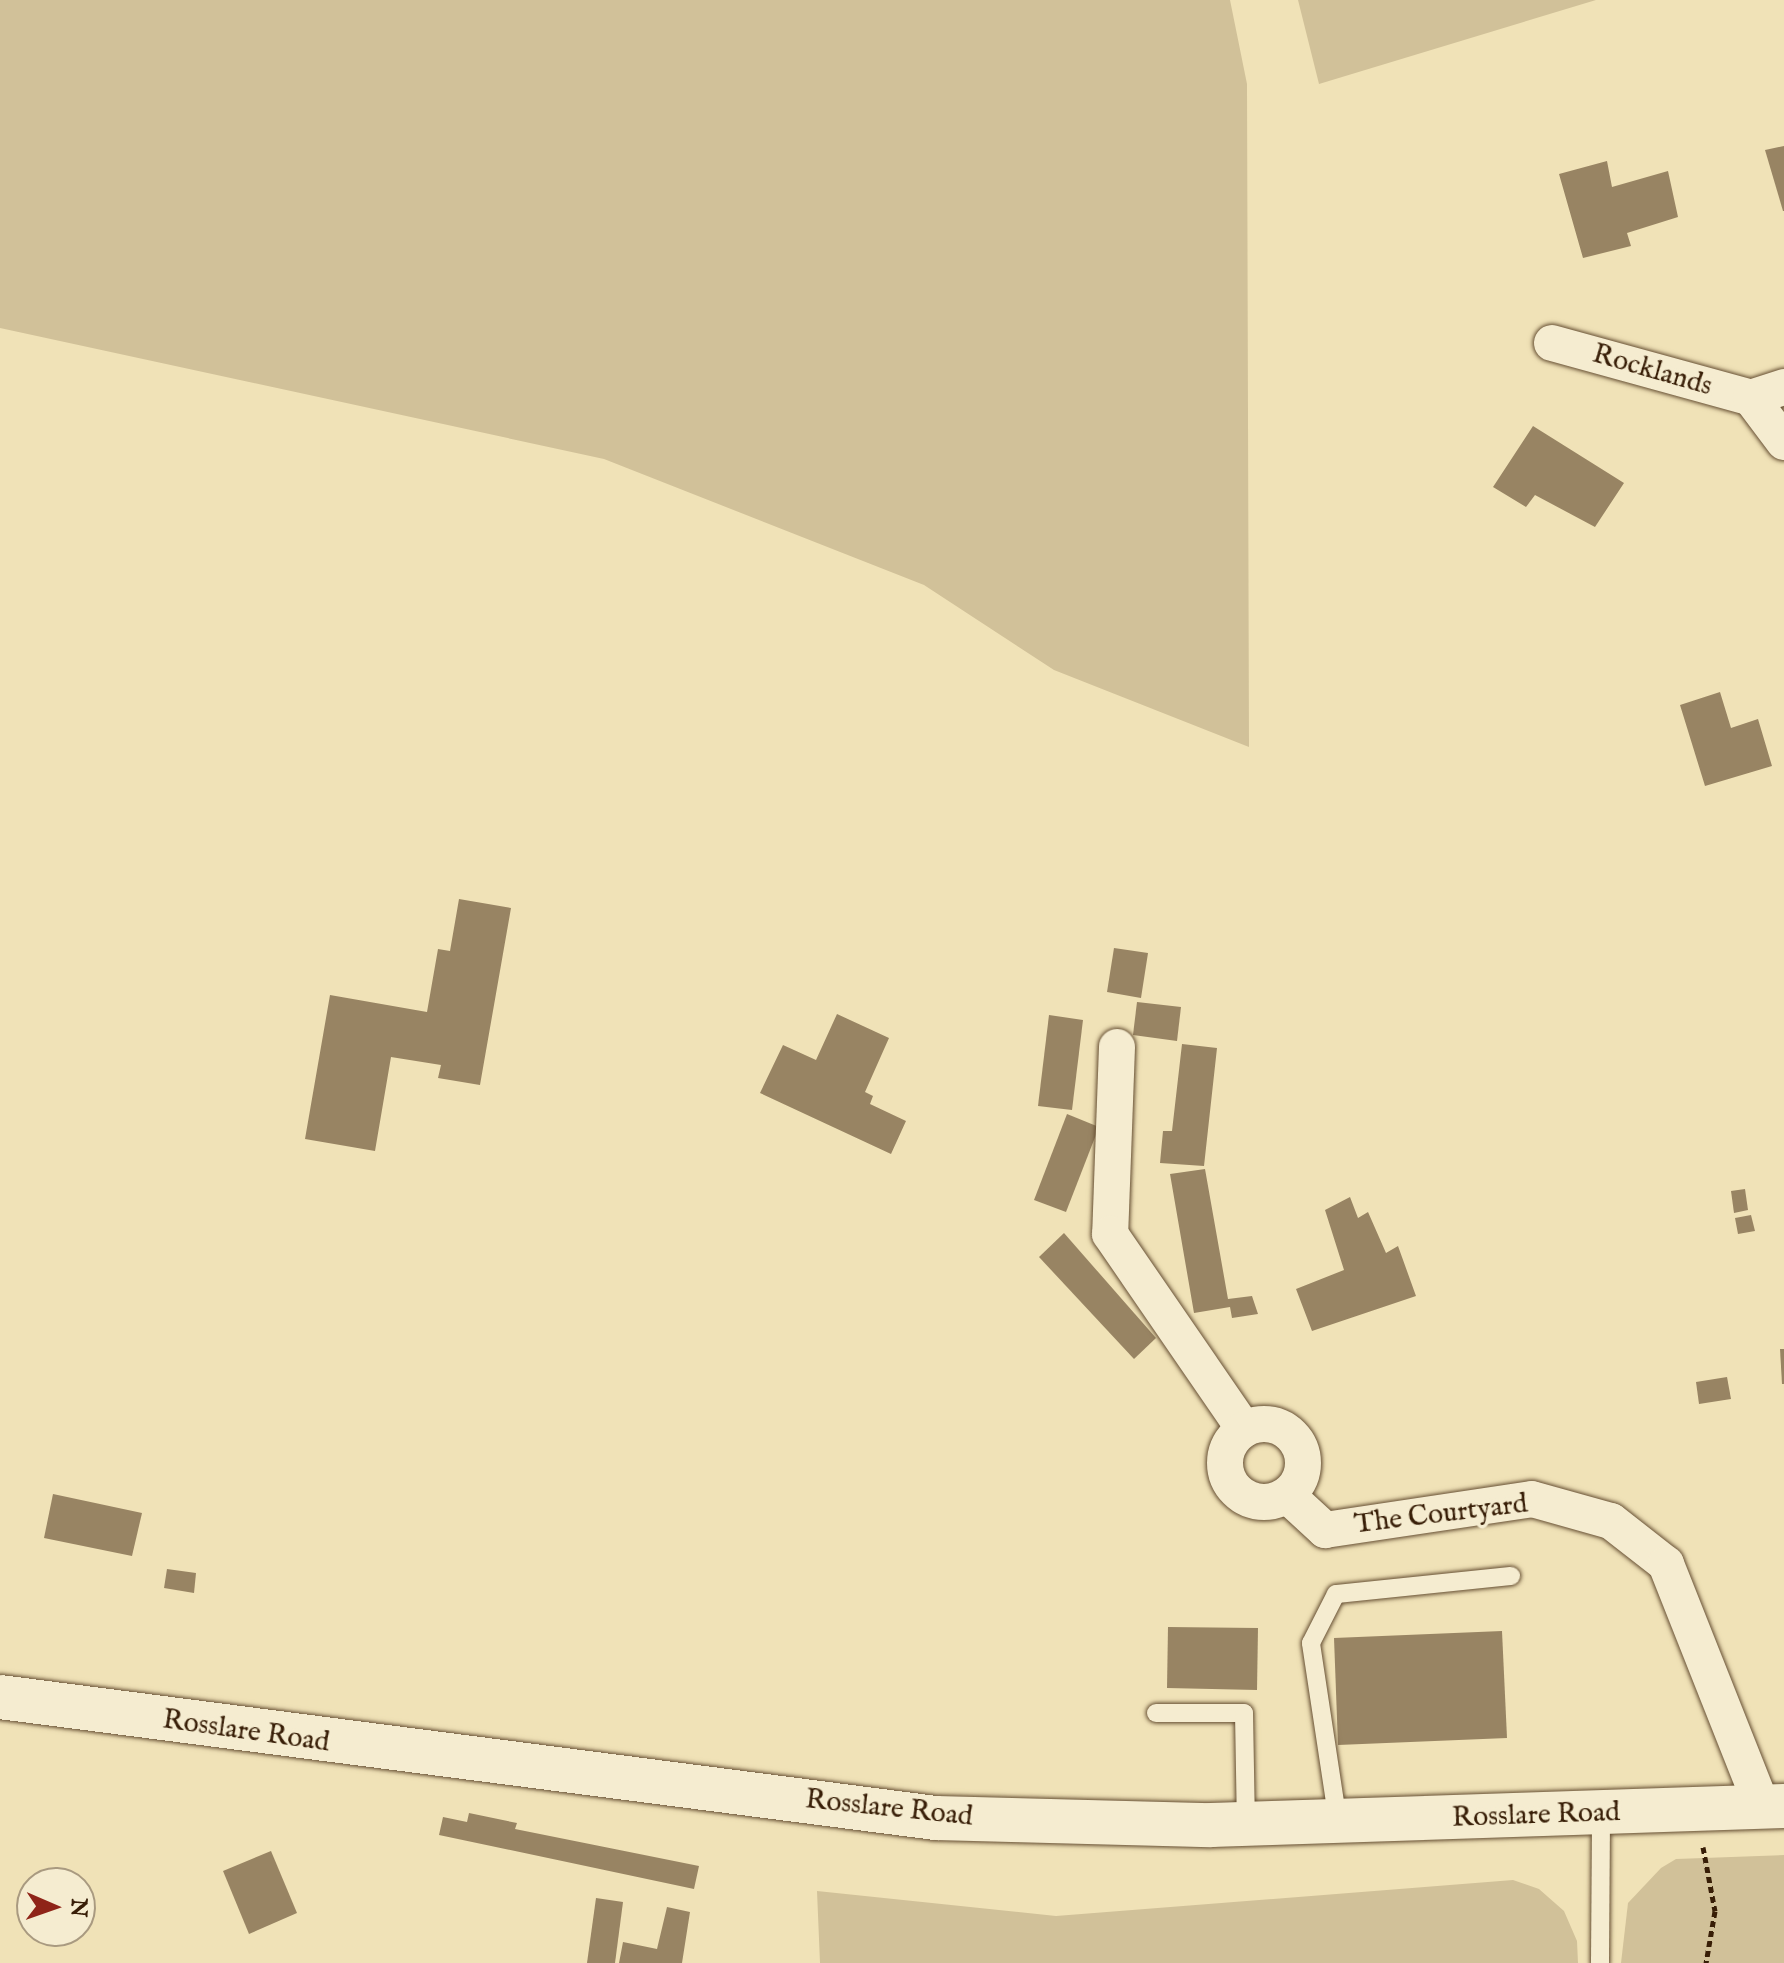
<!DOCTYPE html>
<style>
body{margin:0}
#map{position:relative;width:1784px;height:1963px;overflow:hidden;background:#f0e2b7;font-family:"IM FELL English",serif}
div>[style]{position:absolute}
.green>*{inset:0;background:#d1c199}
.building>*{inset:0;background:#988463}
.path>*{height:5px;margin-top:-2.5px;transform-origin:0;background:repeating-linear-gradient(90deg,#381e07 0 6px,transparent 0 10px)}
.roads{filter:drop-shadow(0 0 2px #664f33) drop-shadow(0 0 2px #664f33)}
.lane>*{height:18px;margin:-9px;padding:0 9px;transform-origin:9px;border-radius:9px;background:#f5ecd0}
.street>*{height:36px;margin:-18px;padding:0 18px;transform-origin:18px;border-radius:18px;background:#f5ecd0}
.street>.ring{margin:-18px;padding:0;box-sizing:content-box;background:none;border:36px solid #f5ecd0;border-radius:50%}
.secondary>*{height:44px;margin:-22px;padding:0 22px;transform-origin:22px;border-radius:22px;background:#f5ecd0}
span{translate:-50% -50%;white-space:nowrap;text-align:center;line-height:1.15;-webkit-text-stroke:7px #f5ecd0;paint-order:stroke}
.street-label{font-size:28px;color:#381e07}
.north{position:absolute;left:16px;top:1867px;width:80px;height:80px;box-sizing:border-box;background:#f5ecd0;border:2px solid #a99a80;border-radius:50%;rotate:92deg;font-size:22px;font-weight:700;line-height:32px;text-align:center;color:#381e07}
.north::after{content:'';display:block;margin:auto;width:28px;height:36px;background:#8f2418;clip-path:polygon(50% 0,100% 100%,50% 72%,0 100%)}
</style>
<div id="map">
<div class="green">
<i style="clip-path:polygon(0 0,1230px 0,1247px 84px,1249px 747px,1054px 670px,924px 585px,604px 459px,0 328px)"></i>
<i style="clip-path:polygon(1298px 0,1596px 0,1319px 84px)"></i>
<i style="clip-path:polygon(1784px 1855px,1784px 1963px,1621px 1963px,1628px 1903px,1661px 1868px,1676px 1859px)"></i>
<i style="clip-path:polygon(1513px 1880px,1539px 1889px,1564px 1911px,1577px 1941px,1578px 1963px,820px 1963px,817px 1891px,1056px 1916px)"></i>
</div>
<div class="building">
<i style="clip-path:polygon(1784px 146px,1784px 211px,1783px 211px,1765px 150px)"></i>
<i style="clip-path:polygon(1607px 161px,1612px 187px,1668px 171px,1678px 217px,1627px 233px,1631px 246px,1583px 258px,1559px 174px)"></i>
<i style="clip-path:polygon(1533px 426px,1624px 483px,1595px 527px,1535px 495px,1526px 507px,1493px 487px)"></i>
<i style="clip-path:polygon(1720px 692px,1731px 728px,1758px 719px,1772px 766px,1705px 786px,1680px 705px)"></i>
<i style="clip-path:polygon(459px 899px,511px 908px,480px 1085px,438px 1078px,441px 1065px,391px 1057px,375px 1151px,305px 1139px,330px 995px,427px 1012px,438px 949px,450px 951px)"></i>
<i style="clip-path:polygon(1114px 948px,1148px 953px,1141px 998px,1107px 992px)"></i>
<i style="clip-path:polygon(1137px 1002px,1181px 1007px,1177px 1041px,1133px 1035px)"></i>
<i style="clip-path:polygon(837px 1014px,889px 1038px,865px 1092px,873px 1096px,870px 1104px,906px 1121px,891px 1154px,760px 1093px,783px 1045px,816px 1060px)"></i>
<i style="clip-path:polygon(1049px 1015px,1083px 1020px,1072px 1110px,1038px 1106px)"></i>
<i style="clip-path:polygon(1182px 1044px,1217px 1048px,1204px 1166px,1160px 1163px,1163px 1131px,1172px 1131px)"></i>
<i style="clip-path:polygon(1067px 1114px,1099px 1127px,1066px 1212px,1034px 1200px)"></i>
<i style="clip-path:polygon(1205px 1169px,1228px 1299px,1252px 1296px,1258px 1314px,1232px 1318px,1230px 1307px,1194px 1313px,1170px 1174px)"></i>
<i style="clip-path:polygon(1745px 1189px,1748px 1210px,1734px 1213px,1731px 1191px)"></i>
<i style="clip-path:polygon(1350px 1197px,1358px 1218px,1368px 1212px,1386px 1253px,1398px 1246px,1416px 1296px,1312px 1331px,1296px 1289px,1344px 1270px,1325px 1210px)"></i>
<i style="clip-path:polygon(1751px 1215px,1755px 1231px,1738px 1234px,1735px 1218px)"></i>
<i style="clip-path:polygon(1064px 1233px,1156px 1338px,1134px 1359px,1039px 1257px)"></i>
<i style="clip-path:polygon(1780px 1349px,1784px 1349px,1784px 1384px,1782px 1384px)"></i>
<i style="clip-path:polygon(1727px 1377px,1731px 1399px,1699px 1404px,1696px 1382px)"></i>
<i style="clip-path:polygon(53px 1494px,142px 1513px,132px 1556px,44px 1538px)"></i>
<i style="clip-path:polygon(167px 1569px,196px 1573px,194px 1593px,164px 1588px)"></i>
<i style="clip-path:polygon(1168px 1627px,1258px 1628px,1257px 1690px,1167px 1688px)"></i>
<i style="clip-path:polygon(1502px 1631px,1507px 1738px,1338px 1745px,1334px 1638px)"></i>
<i style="clip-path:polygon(469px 1813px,517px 1823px,515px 1829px,699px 1866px,694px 1889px,439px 1835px,443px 1817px,467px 1822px)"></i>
<i style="clip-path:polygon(271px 1851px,297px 1913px,249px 1934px,223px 1871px)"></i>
<i style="clip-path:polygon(596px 1898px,623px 1902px,615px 1963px,587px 1963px)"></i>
<i style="clip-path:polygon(667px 1907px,690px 1912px,682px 1963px,619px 1963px,623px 1942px,657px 1949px)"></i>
</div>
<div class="path">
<i style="left:1703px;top:1847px;width:65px;rotate:79.4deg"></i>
<i style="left:1715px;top:1911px;width:53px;rotate:99.8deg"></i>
</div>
<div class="roads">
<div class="lane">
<i style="left:1156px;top:1713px;width:88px"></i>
<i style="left:1244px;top:1713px;width:111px;rotate:89deg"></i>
<i style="left:1338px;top:1822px;width:181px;rotate:-98.6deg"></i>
<i style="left:1311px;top:1643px;width:55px;rotate:-63deg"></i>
<i style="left:1336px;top:1594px;width:176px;rotate:-5.9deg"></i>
<i style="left:1600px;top:1963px;width:150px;rotate:-89.6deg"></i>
</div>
<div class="street">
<i style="left:1552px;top:343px;width:206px;rotate:15.4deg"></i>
<i style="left:1784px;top:387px;width:35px;rotate:162deg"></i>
<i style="left:1751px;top:398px;width:55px;rotate:53.1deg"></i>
<i style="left:1117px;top:1047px;width:187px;rotate:92.1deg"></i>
<i style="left:1110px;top:1234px;width:237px;rotate:55.5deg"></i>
<i class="ring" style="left:1225px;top:1424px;width:42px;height:42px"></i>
<i style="left:1287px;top:1495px;width:52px;rotate:42.6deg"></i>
<i style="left:1325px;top:1530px;width:209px;rotate:-8.5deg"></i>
<i style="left:1532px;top:1499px;width:82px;rotate:15.6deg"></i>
<i style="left:1611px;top:1521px;width:70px;rotate:38deg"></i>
<i style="left:1666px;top:1564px;width:261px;rotate:68.4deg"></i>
</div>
<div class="secondary">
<i style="left:0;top:1697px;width:944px;rotate:7.37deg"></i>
<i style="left:936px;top:1818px;width:275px;rotate:1.5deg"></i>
<i style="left:1211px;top:1825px;width:573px;rotate:-1.9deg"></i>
</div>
</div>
<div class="street-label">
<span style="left:1652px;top:371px;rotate:16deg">Rocklands</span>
<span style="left:1441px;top:1515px;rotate:-7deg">The Courtyard</span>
<span style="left:246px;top:1732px;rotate:8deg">Rosslare Road</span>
<span style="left:889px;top:1809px;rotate:6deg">Rosslare Road</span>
<span style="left:1536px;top:1816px;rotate:-2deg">Rosslare Road</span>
</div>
<div class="north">N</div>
</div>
